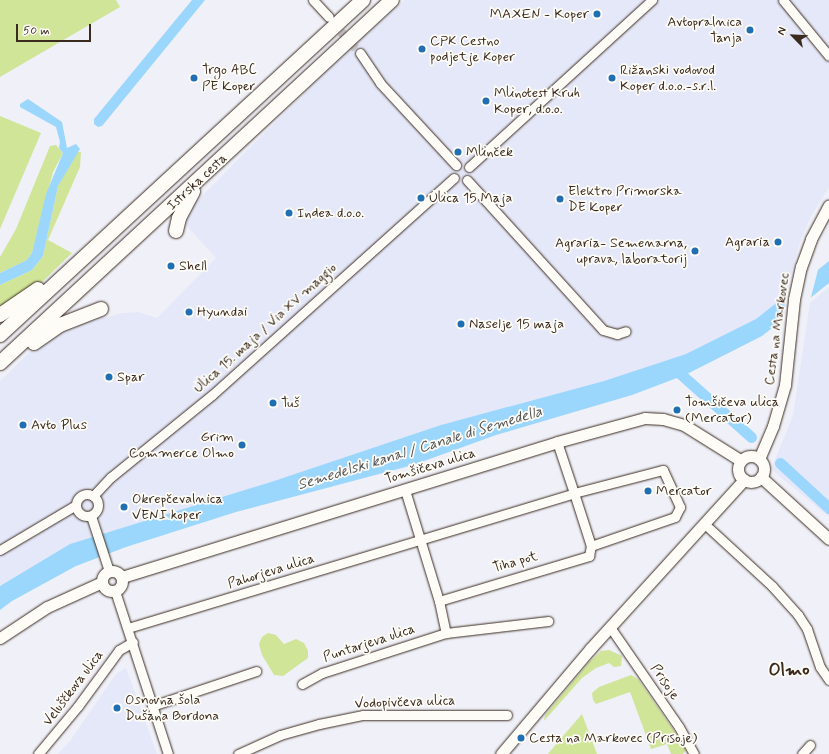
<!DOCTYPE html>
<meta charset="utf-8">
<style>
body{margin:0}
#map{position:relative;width:829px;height:754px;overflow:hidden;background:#eff0f8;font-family:Mynerve,sans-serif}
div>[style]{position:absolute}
.built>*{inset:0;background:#e5e8f9}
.green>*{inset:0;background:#d1e599}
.water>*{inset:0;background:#9bd6fc}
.pier>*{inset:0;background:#eff0f8}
.canal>*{height:11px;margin:-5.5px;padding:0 5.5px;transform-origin:5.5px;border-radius:5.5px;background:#9bd6fc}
.minor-tunnel>*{height:9px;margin-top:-4.5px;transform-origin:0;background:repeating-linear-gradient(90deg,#cbc8cc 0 9px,transparent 0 13.5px)}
.roads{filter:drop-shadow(0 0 1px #3b2a1e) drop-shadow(0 0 1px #3b2a1e)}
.minor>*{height:9px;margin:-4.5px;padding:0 4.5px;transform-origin:4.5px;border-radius:4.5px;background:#fdfcf7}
.minor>.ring{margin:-4.5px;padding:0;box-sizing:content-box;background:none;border:9px solid #fdfcf7;border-radius:50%}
.tertiary>*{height:11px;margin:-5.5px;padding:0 5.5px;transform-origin:5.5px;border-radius:5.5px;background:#fdfcf7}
.tertiary>.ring{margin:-5.5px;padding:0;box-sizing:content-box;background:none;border:11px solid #fdfcf7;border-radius:50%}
.trunk>*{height:14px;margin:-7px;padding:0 7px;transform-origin:7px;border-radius:7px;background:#fdfcf7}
.dots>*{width:11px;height:11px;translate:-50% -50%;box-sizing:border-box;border:2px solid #fdfcf7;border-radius:50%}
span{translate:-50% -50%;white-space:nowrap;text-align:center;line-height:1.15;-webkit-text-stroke:3.5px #fdfcf7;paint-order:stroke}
.poi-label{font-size:14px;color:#3b2a1e}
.right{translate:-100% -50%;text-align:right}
.left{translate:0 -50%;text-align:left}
.street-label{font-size:14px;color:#3b2a1e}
.water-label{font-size:15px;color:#535556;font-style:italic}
.district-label{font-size:18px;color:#3b2a1e;font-weight:700}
.north{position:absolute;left:773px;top:16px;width:40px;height:40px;-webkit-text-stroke:3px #fdfcf7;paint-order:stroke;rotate:294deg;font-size:11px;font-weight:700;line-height:16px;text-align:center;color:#3b2a1e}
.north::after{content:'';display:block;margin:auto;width:14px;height:18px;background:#3b2a1e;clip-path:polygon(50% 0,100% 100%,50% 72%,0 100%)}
.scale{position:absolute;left:16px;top:24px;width:75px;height:18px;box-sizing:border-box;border:2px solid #3b2a1e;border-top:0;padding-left:5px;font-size:12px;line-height:14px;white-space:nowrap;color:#3b2a1e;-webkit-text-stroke:3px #fdfcf7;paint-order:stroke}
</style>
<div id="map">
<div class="built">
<i style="clip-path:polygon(405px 0,829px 0,829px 188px,813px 213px,801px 239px,785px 296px,756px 319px,686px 354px,604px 381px,441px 425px,274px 481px,70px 544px,0 586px,0 381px,30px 352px,53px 334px,69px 327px,122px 313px,138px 312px,157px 318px,216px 258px,186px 225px,187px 211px,328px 69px)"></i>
<i style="clip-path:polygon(829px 287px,829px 517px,771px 469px,793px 416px,810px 303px)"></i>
<i style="clip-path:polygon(126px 668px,157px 754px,58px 754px,70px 741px,116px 674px)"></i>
</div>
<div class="green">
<i style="clip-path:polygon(0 0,116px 0,120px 7px,0 77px)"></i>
<i style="clip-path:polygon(0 116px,41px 133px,0 229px)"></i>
<i style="clip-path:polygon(56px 145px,63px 153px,53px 172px,32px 253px,27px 260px,0 273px,0 257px,16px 229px,50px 146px)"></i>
<i style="clip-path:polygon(76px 152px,81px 152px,80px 167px,48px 240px,72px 253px,36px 288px,0 310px,0 285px,32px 270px,43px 256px,58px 186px)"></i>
<i style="clip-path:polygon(268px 633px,276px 635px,284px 644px,296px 639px,304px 643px,308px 651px,308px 658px,283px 676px,274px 675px,262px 655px,259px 644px,262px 637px)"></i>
<i style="clip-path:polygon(609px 650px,622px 656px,621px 666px,614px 667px,609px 663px,596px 668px,582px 678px,544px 721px,545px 715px,589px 662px,601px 651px)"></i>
<i style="clip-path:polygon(631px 675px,638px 679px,677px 735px,686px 750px,683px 754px,671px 754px,667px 744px,651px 749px,630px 692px,596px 704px,593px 700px,592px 693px,599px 687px)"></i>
<i style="clip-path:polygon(582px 714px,597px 754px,548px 754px,563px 736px)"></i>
</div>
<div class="water">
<i style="clip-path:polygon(192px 0,205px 0,102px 126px,98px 127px,94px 124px,94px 119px)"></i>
<i style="clip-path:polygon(28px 99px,62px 122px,67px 148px,76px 144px,80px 149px,58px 186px,43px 256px,32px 270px,0 285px,0 273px,27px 260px,32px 253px,46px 194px,63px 153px,59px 148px,60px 142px,56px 127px,20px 107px,20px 104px)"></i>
<i style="clip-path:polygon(829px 261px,829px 283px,814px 295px,762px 336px,685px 375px,632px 395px,496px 435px,413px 465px,236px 512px,126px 547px,76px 566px,12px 601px,0 610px,0 586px,70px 544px,274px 481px,441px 425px,604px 381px,686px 354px,756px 319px)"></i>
</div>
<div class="pier">
<i style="clip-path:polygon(819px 266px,810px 301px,782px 323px,787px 292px)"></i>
</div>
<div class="canal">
<i style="left:675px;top:369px;width:102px;rotate:41.8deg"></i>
<i style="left:780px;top:463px;width:67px;rotate:42.6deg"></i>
</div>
<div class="minor-tunnel">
<i style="left:332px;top:21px;width:43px;rotate:48.8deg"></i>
</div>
<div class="roads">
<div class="minor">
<i style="left:313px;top:0;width:23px;rotate:47deg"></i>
<i style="left:783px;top:0;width:72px;rotate:50.6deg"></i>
<i style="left:360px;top:53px;width:36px;rotate:56deg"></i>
<i style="left:380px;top:83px;width:112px;rotate:47.2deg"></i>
<i style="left:469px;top:167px;width:248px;rotate:-42.4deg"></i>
<i style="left:467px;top:180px;width:202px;rotate:47.8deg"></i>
<i style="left:603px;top:330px;width:15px;rotate:16deg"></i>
<i style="left:617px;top:334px;width:9px;rotate:-18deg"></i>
<i style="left:405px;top:490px;width:116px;rotate:73deg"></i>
<i style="left:439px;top:601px;width:33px;rotate:78deg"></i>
<i class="ring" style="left:76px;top:494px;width:13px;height:13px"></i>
<i style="left:93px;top:496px;width:26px;rotate:-47deg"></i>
<i style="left:111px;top:477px;width:130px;rotate:-39.1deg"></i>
<i style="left:212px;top:395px;width:325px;rotate:-41.9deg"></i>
<i style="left:91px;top:516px;width:58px;rotate:71.9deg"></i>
<i style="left:709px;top:528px;width:86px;rotate:42.6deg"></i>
<i style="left:772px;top:586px;width:39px;rotate:48deg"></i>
<i style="left:798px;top:615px;width:17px;rotate:57deg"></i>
<i style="left:807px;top:629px;width:40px;rotate:71.1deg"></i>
<i style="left:820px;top:667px;width:16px;rotate:55deg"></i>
<i style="left:0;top:550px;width:88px;rotate:-30.6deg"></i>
<i style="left:115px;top:591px;width:171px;rotate:72deg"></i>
<i style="left:439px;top:601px;width:157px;rotate:-16.7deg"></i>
<i style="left:589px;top:556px;width:10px;rotate:-79deg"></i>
<i style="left:591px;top:546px;width:56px;rotate:-107.8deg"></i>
<i style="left:574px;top:493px;width:92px;rotate:-14.5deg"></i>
<i style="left:663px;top:470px;width:41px;rotate:65.3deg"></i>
<i style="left:680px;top:507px;width:11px;rotate:117deg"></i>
<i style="left:675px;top:517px;width:89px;rotate:161deg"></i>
<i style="left:610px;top:627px;width:121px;rotate:55.4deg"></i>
<i style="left:679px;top:727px;width:31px;rotate:61deg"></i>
<i style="left:128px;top:628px;width:466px;rotate:-16.8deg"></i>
<i style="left:574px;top:493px;width:54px;rotate:-108.4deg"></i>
<i style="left:302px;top:684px;width:23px;rotate:-29deg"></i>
<i style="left:322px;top:673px;width:130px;rotate:-17.9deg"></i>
<i style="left:446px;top:633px;width:103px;rotate:-6.7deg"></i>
<i style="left:152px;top:706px;width:110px;rotate:-18.6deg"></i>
<i style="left:38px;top:754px;width:62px;rotate:-50.2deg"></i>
<i style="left:78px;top:706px;width:69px;rotate:-53.8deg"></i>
<i style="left:119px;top:650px;width:16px;rotate:-30deg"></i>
<i style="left:238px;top:754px;width:46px;rotate:-24.3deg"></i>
<i style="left:280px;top:735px;width:41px;rotate:-15.8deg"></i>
<i style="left:319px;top:724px;width:45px;rotate:-11.6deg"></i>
<i style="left:363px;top:715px;width:144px"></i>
<i style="left:802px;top:754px;width:12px;rotate:-48deg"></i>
</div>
<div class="tertiary">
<i class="ring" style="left:738px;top:456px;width:15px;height:15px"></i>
<i style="left:759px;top:459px;width:36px;rotate:-67deg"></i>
<i style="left:773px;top:426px;width:43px;rotate:-73.7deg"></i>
<i style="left:785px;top:385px;width:86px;rotate:-84deg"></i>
<i style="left:794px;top:299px;width:33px;rotate:-78deg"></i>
<i style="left:801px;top:267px;width:30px;rotate:-70deg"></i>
<i style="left:811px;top:239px;width:38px;rotate:-62deg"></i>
<i style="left:761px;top:477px;width:92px;rotate:42.4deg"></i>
<i class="ring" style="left:102px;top:571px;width:9px;height:9px"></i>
<i style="left:122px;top:577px;width:455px;rotate:-17.2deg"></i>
<i style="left:557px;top:442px;width:91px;rotate:-15.3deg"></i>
<i style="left:645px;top:418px;width:18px;rotate:3deg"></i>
<i style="left:663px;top:419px;width:22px;rotate:16deg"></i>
<i style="left:684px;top:425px;width:66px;rotate:32deg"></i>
<i style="left:0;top:638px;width:56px;rotate:-33.4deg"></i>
<i style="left:47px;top:607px;width:60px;rotate:-24.4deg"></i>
<i style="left:501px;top:754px;width:138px;rotate:-49.7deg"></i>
<i style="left:590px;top:649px;width:229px;rotate:-47.7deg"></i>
</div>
<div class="trunk">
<i style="left:176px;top:231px;width:13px;rotate:-77deg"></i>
<i style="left:179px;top:218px;width:30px;rotate:-62deg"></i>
<i style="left:0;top:315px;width:46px;rotate:-34.4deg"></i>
<i style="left:0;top:335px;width:494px;rotate:-42.7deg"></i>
<i style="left:34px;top:343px;width:32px;rotate:-35deg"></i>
<i style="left:60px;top:325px;width:44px;rotate:-21.3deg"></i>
<i style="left:0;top:363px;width:534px;rotate:-42.8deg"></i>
</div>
</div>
<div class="dots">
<i style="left:597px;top:14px;background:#1f6fb2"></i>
<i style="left:750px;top:30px;background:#1f6fb2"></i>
<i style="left:422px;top:49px;background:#1f6fb2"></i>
<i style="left:194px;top:78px;background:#1f6fb2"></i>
<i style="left:612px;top:78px;background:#1f6fb2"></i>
<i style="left:486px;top:101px;background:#1f6fb2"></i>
<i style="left:458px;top:152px;background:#1f6fb2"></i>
<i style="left:421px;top:198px;background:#1f6fb2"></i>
<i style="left:560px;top:199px;background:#1f6fb2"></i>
<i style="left:289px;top:213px;background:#1f6fb2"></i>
<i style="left:778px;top:242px;background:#1f6fb2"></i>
<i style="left:695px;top:251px;background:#1f6fb2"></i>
<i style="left:171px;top:266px;background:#1f6fb2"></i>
<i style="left:189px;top:312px;background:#1f6fb2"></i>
<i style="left:461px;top:324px;background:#1f6fb2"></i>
<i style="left:109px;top:377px;background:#1f6fb2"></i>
<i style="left:273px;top:403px;background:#1f6fb2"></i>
<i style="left:677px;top:410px;background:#1f6fb2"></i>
<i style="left:23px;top:425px;background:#1f6fb2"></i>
<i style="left:242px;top:445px;background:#1f6fb2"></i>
<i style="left:648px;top:491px;background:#1f6fb2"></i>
<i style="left:124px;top:507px;background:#1f6fb2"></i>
<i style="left:117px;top:708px;background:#1f6fb2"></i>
<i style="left:521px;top:738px;background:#1f6fb2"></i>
</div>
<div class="poi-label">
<span class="right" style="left:589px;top:14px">MAXEN - Koper</span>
<span class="right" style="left:742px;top:30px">Avtopralnica<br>Tanja</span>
<span class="left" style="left:430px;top:49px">CPK Cestno<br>podjetje Koper</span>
<span class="left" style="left:202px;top:78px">Trgo ABC<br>PE Koper</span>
<span class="left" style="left:620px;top:78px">Rižanski vodovod<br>Koper d.o.o.-s.r.l.</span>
<span class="left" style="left:494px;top:101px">Mlinotest Kruh<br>Koper, d.o.o.</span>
<span class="left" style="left:466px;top:152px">Mlinček</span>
<span class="left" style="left:568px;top:199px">Elektro Primorska<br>DE Koper</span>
<span class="left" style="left:429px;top:198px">Ulica 15 Maja</span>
<span class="left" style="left:297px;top:213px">Indea d.o.o.</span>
<span class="right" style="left:770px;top:242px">Agraria</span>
<span class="right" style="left:687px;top:251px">Agraria- Semenarna,<br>uprava, laboratorij</span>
<span class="left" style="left:179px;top:266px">Shell</span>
<span class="left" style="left:197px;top:312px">Hyundai</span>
<span class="left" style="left:469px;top:324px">Naselje 15 maja</span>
<span class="left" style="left:117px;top:377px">Spar</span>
<span class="left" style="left:685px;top:410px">Tomšičeva ulica<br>(Mercator)</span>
<span class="left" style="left:281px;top:403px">Tuš</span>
<span class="left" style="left:31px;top:425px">Avto Plus</span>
<span class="right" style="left:234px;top:445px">Grim<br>Commerce Olmo</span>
<span class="left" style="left:656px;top:491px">Mercator</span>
<span class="left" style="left:132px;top:507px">Okrepčevalnica<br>VENI koper</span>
<span class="left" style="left:125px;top:708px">Osnovna šola<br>Dušana Bordona</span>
<span class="left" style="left:529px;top:738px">Cesta na Markovec (Prisoje)</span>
</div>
<div class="street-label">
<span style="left:197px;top:182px;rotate:-43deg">Istrska cesta</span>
<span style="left:265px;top:328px;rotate:-42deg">Ulica 15. maja / Via XV maggio</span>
<span style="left:777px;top:329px;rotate:-82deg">Cesta na Markovec</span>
<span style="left:430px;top:466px;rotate:-17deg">Tomšičeva ulica</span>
<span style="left:515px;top:562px;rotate:-16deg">Tiha pot</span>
<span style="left:271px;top:571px;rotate:-17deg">Pahorjeva ulica</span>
<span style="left:369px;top:643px;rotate:-18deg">Puntarjeva ulica</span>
<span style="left:665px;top:682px;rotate:56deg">Prisoje</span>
<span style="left:73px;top:688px;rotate:-53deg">Veluščkova ulica</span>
<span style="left:405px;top:702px;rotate:-2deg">Vodopivčeva ulica</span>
</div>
<div class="water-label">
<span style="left:420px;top:449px;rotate:-17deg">Semedelski kanal / Canale di Semedella</span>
</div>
<div class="district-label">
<span style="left:789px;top:670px">Olmo</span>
</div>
<div class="north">N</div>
<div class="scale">50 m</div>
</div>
